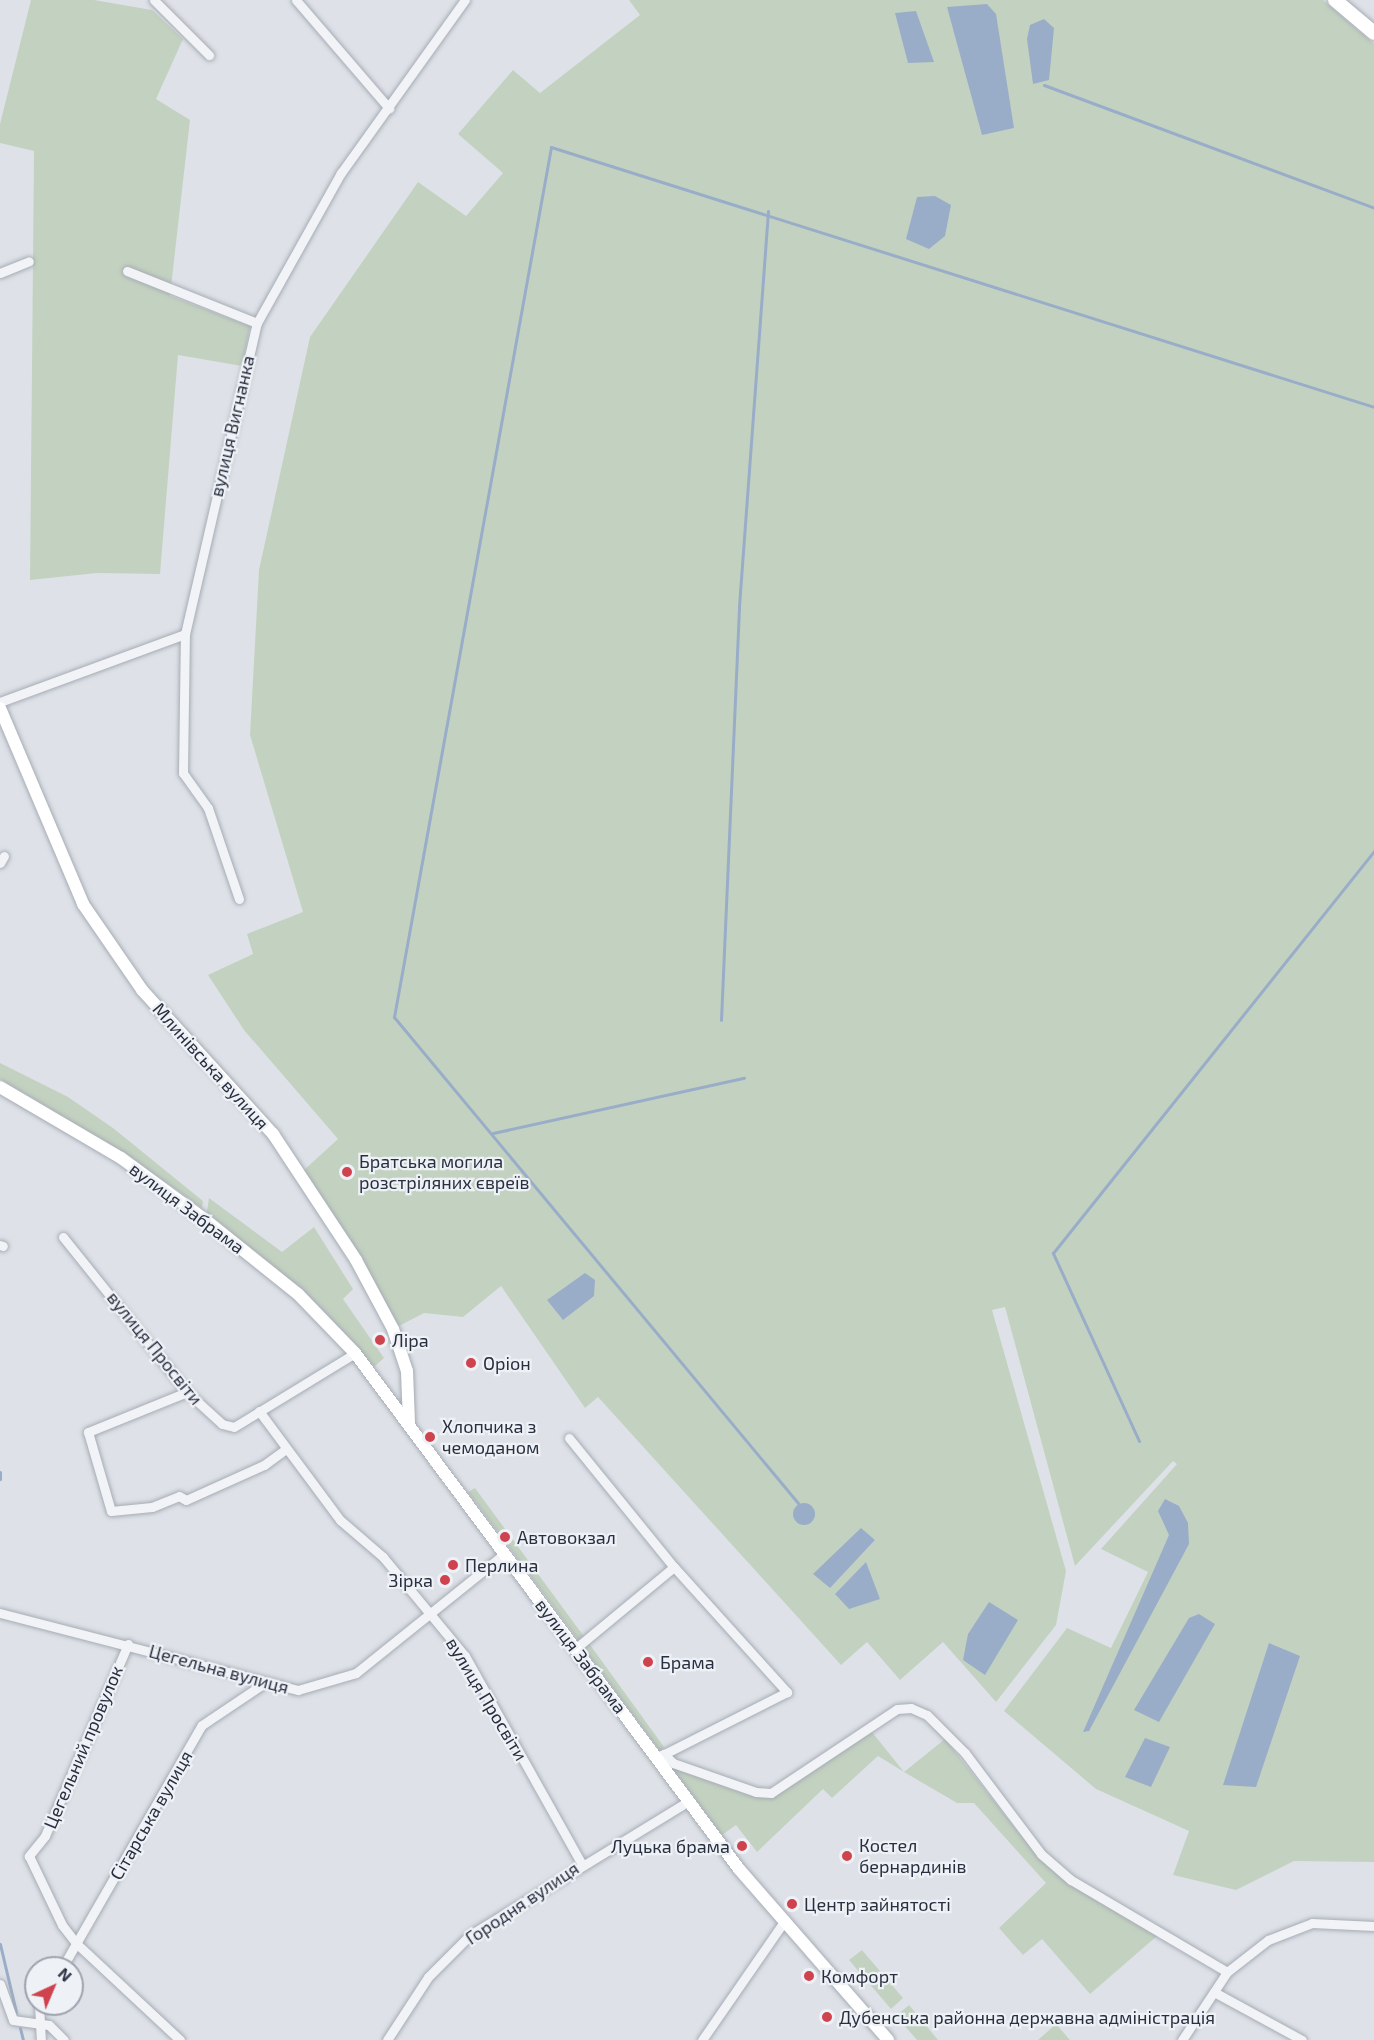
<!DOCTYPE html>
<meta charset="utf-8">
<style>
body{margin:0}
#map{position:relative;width:1374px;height:2040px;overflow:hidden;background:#dee2e8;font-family:"Exo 2",sans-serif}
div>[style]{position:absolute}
.green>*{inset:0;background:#c3d2c0}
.water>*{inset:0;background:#99adc8}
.round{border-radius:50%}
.stream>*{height:3px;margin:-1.5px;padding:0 1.5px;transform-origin:1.5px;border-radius:1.5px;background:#99adc8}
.roads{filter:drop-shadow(0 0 2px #a7acb5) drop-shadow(0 0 2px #a7acb5)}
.minor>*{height:9px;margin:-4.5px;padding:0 4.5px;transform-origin:4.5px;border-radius:4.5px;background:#f1f3f6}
.major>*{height:12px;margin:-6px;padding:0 6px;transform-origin:6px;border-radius:6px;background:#fff}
.highway>*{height:14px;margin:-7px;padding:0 7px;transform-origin:7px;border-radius:7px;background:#fff}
.dots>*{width:16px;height:16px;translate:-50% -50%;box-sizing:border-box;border:3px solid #eef1f6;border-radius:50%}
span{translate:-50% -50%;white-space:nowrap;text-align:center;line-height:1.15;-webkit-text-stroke:4.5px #eef1f6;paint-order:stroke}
.street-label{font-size:18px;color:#282f3f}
.poi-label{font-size:18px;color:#282f3f}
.left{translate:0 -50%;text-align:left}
.right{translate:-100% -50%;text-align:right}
.north{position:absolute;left:24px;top:1956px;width:60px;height:60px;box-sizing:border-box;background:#eef1f6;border:2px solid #9fa3ad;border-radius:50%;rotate:44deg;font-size:16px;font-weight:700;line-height:24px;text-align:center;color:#282f3f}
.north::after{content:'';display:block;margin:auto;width:21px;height:27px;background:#ce434e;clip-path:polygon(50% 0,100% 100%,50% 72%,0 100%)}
</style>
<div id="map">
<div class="green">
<i style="clip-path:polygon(31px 0,94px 0,152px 10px,183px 39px,156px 99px,190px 120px,170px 296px,250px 326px,242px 366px,178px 355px,160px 574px,97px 573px,30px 580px,34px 151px,0 143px,0 124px)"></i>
<i style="clip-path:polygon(evenodd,629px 0,1323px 0,1374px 44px,1374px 1862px,1294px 1861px,1236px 1890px,1173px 1875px,1189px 1831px,1096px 1789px,1004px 1711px,1067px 1628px,1111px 1648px,1148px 1572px,1101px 1549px,1177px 1464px,1173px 1461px,1075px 1566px,1005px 1307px,992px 1310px,1066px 1571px,1056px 1625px,996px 1702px,943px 1642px,900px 1680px,867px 1642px,841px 1665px,598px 1397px,585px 1408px,501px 1286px,463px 1317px,424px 1313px,397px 1327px,304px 1170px,338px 1139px,244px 1030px,208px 975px,253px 954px,247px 934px,303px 912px,250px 735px,259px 570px,310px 337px,418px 182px,466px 216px,503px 173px,458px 134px,513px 70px,540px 93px,640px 15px,629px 0,861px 1529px,875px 1540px,829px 1588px,861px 1529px)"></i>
<i style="clip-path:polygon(0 1063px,68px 1097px,113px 1128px,203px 1201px,202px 1208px,125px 1153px,0 1079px)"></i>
<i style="clip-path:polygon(209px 1198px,282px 1252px,314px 1227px,353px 1289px,343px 1299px,384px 1358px,374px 1367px,302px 1290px,207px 1212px)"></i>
<i style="clip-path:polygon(475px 1488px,585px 1638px,580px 1642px,468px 1492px)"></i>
<i style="clip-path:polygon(588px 1642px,664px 1747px,660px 1751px,582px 1646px)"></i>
<i style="clip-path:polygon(872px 1732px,904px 1772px,945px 1739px,1038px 1857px,1069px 1884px,1157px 1936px,1090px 1994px,1042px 1939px,1023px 1955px,999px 1928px,1046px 1883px,974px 1803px,957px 1803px,904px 1772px,878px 1756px,832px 1798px,823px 1789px,757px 1852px,736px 1825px,722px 1835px,672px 1768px,755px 1797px,772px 1797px)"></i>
<i style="clip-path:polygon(862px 1950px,903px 1998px,891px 2009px,849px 1960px)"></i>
<i style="clip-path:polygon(909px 2005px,938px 2040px,917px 2040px,896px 2016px)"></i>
<i style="clip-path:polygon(1056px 2024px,1070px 2040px,1038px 2040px)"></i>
</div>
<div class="water">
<i style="clip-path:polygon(987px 4px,996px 14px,1014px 128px,982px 135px,947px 7px)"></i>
<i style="clip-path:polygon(916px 11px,934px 62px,908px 63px,895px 13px)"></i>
<i style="clip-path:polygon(1044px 19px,1054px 28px,1049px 80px,1033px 84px,1027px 39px,1030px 25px)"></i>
<i style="clip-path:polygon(935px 196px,951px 205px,945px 236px,929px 249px,906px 239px,917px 197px)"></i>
<i style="clip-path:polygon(585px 1273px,595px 1280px,594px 1296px,563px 1320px,547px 1300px)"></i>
<i style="clip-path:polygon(1165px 1499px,1179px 1506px,1188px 1523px,1189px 1544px,1089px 1731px,1083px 1732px,1169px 1535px,1158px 1511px)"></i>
<i class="round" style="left:793px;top:1503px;width:22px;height:22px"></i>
<i style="clip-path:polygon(861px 1528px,875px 1540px,830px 1588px,813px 1574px)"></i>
<i style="clip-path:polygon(866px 1562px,880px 1599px,849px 1609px,835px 1594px)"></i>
<i style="clip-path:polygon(989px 1602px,1018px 1620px,985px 1675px,963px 1660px,968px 1634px)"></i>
<i style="clip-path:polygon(1199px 1614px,1215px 1624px,1159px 1722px,1134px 1710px,1189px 1618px)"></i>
<i style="clip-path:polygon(1269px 1643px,1300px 1656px,1256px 1787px,1223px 1785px)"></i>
<i style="clip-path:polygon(1145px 1738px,1170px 1747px,1151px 1787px,1125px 1777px)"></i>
</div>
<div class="stream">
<i style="left:1044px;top:85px;width:352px;rotate:20.4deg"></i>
<i style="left:721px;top:1020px;width:414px;rotate:-87.5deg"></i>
<i style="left:739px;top:606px;width:396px;rotate:-85.8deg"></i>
<i style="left:493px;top:1133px;width:257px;rotate:-12.4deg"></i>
<i style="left:1139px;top:1441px;width:207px;rotate:-114.6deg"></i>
<i style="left:1053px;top:1253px;width:514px;rotate:-51.39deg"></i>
<i style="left:0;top:1472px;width:7px;rotate:90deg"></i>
<i style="left:798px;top:1503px;width:632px;rotate:-129.74deg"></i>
<i style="left:394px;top:1017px;width:884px;rotate:-79.77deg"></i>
<i style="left:551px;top:147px;width:863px;rotate:17.53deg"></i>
<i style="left:0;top:1944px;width:70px;rotate:76.8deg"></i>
<i style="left:20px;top:2028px;width:12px;rotate:76deg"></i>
</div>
<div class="roads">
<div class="minor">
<i style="left:154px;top:0;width:78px;rotate:45deg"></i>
<i style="left:296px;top:0;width:143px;rotate:49.3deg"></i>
<i style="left:127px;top:271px;width:140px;rotate:21.8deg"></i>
<i style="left:0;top:273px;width:31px;rotate:-22deg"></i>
<i style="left:0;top:702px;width:197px;rotate:-20.2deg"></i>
<i style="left:0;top:863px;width:8px;rotate:-60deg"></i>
<i style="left:239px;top:899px;width:96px;rotate:-108.8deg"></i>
<i style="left:208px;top:808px;width:43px;rotate:-125.5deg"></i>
<i style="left:183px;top:773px;width:139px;rotate:-89.2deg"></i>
<i style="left:185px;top:634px;width:319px;rotate:-77deg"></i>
<i style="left:257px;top:323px;width:172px;rotate:-60.8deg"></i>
<i style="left:341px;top:173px;width:213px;rotate:-54.4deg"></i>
<i style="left:63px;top:1237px;width:198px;rotate:51.3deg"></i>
<i style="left:187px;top:1392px;width:47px;rotate:42.4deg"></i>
<i style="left:222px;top:1424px;width:12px;rotate:14deg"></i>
<i style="left:234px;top:1427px;width:142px;rotate:-31.4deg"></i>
<i style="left:0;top:1245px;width:3px;rotate:18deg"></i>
<i style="left:187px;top:1392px;width:107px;rotate:158deg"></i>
<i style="left:88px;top:1432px;width:82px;rotate:73.8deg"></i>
<i style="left:111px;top:1511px;width:41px;rotate:-5.6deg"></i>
<i style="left:152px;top:1507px;width:29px;rotate:-22deg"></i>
<i style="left:179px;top:1496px;width:8px;rotate:30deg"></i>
<i style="left:186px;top:1500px;width:85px;rotate:-24.2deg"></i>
<i style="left:264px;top:1465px;width:26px;rotate:-36deg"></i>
<i style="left:259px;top:1411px;width:136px;rotate:53.4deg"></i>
<i style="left:340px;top:1520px;width:57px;rotate:40.7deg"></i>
<i style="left:383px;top:1557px;width:129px;rotate:50.4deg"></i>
<i style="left:465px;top:1656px;width:237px;rotate:60.7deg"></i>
<i style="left:569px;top:1438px;width:166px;rotate:50.9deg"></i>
<i style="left:674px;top:1567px;width:169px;rotate:47.9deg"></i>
<i style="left:787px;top:1692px;width:138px;rotate:153.2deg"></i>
<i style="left:0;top:1613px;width:308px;rotate:14.5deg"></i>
<i style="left:298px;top:1690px;width:60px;rotate:-16.3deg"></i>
<i style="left:356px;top:1673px;width:191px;rotate:-38.8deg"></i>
<i style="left:128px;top:1644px;width:209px;rotate:113.4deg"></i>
<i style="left:45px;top:1836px;width:26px;rotate:129deg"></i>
<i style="left:29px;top:1856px;width:76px;rotate:64.4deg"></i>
<i style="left:62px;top:1925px;width:24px;rotate:52deg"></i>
<i style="left:77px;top:1944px;width:141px;rotate:43deg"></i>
<i style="left:576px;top:1648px;width:127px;rotate:-39.6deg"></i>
<i style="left:656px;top:1757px;width:9px;rotate:-21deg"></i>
<i style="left:664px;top:1754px;width:13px;rotate:45deg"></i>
<i style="left:673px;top:1763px;width:88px;rotate:19.3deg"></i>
<i style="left:756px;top:1792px;width:15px;rotate:4deg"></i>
<i style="left:771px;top:1793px;width:151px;rotate:-33.7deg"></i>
<i style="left:897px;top:1709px;width:14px;rotate:-4deg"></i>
<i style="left:911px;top:1708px;width:17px;rotate:24deg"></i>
<i style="left:927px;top:1715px;width:54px;rotate:45deg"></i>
<i style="left:965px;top:1753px;width:126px;rotate:53deg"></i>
<i style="left:1041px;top:1854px;width:40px;rotate:41deg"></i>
<i style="left:1071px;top:1880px;width:181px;rotate:30.5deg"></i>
<i style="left:62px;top:1968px;width:280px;rotate:-60.1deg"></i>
<i style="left:202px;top:1725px;width:73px;rotate:-33.9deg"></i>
<i style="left:0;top:1984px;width:38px;rotate:70deg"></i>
<i style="left:13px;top:2020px;width:36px;rotate:8deg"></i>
<i style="left:49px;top:2025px;width:21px;rotate:45deg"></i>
<i style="left:1214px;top:1992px;width:100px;rotate:28.6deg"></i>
<i style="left:39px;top:2004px;width:36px;rotate:87deg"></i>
<i style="left:387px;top:2040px;width:75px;rotate:-56.9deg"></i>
<i style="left:428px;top:1977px;width:59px;rotate:-45deg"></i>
<i style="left:470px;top:1935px;width:257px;rotate:-31.5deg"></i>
<i style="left:702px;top:2040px;width:146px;rotate:-55.3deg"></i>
<i style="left:1182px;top:2040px;width:82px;rotate:-56.5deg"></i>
<i style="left:1227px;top:1972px;width:52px;rotate:-38deg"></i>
<i style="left:1268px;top:1940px;width:47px;rotate:-21.1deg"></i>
<i style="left:1312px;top:1923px;width:62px;rotate:2.8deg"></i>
</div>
<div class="major">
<i style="left:0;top:708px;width:213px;rotate:67deg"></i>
<i style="left:83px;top:904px;width:104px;rotate:55.5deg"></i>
<i style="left:142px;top:990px;width:195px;rotate:47.7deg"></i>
<i style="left:273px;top:1134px;width:151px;rotate:56.6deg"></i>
<i style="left:356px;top:1260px;width:78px;rotate:61.8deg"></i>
<i style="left:393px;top:1329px;width:44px;rotate:71.6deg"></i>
<i style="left:407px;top:1371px;width:53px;rotate:87.8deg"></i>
<i style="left:0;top:1087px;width:140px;rotate:30.4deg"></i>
<i style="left:121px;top:1158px;width:102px;rotate:36.2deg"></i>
<i style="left:203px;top:1218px;width:122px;rotate:38.7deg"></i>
<i style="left:298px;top:1294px;width:82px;rotate:46deg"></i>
<i style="left:355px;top:1353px;width:643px;rotate:53.34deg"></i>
<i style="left:739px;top:1869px;width:227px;rotate:48.9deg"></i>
</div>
<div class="highway">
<i style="left:1335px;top:0;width:51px;rotate:40.2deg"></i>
</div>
</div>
<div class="dots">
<i style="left:347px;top:1172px;background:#ce434e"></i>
<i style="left:380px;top:1340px;background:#ce434e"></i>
<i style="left:471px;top:1363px;background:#ce434e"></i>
<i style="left:430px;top:1437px;background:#ce434e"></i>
<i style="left:505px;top:1537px;background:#ce434e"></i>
<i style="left:453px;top:1565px;background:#ce434e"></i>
<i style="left:445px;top:1580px;background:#ce434e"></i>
<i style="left:648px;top:1662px;background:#ce434e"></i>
<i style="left:742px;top:1846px;background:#ce434e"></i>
<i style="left:847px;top:1856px;background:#ce434e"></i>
<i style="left:792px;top:1904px;background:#ce434e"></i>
<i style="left:809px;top:1976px;background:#ce434e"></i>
<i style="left:827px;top:2017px;background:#ce434e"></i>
</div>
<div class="street-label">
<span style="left:232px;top:426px;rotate:-77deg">вулиця Вигнанка</span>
<span style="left:211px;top:1066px;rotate:48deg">Млинівська вулиця</span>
<span style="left:187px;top:1208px;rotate:37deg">вулиця Забрама</span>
<span style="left:155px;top:1348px;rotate:51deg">вулиця Просвіти</span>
<span style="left:581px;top:1656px;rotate:53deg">вулиця Забрама</span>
<span style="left:219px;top:1669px;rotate:15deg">Цегельна вулиця</span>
<span style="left:487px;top:1699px;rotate:59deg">вулиця Просвіти</span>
<span style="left:83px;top:1747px;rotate:-67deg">Цегельний провулок</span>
<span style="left:151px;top:1815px;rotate:-60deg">Сітарська вулиця</span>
<span style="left:522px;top:1903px;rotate:-34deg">Городня вулиця</span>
</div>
<div class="poi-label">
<span class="left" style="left:359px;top:1172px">Братська могила<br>розстріляних євреїв</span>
<span class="left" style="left:392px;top:1340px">Ліра</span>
<span class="left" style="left:483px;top:1363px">Оріон</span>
<span class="left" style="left:442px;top:1437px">Хлопчика з<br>чемоданом</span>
<span class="left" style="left:517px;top:1537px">Автовокзал</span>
<span class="left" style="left:465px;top:1565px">Перлина</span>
<span class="right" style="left:433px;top:1580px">Зірка</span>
<span class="left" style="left:660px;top:1662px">Брама</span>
<span class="right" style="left:730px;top:1846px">Луцька брама</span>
<span class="left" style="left:859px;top:1856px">Костел<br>бернардинів</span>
<span class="left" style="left:804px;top:1904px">Центр зайнятості</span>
<span class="left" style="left:821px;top:1976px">Комфорт</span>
<span class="left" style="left:839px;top:2017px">Дубенська районна державна адміністрація</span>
</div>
<div class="north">N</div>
</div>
